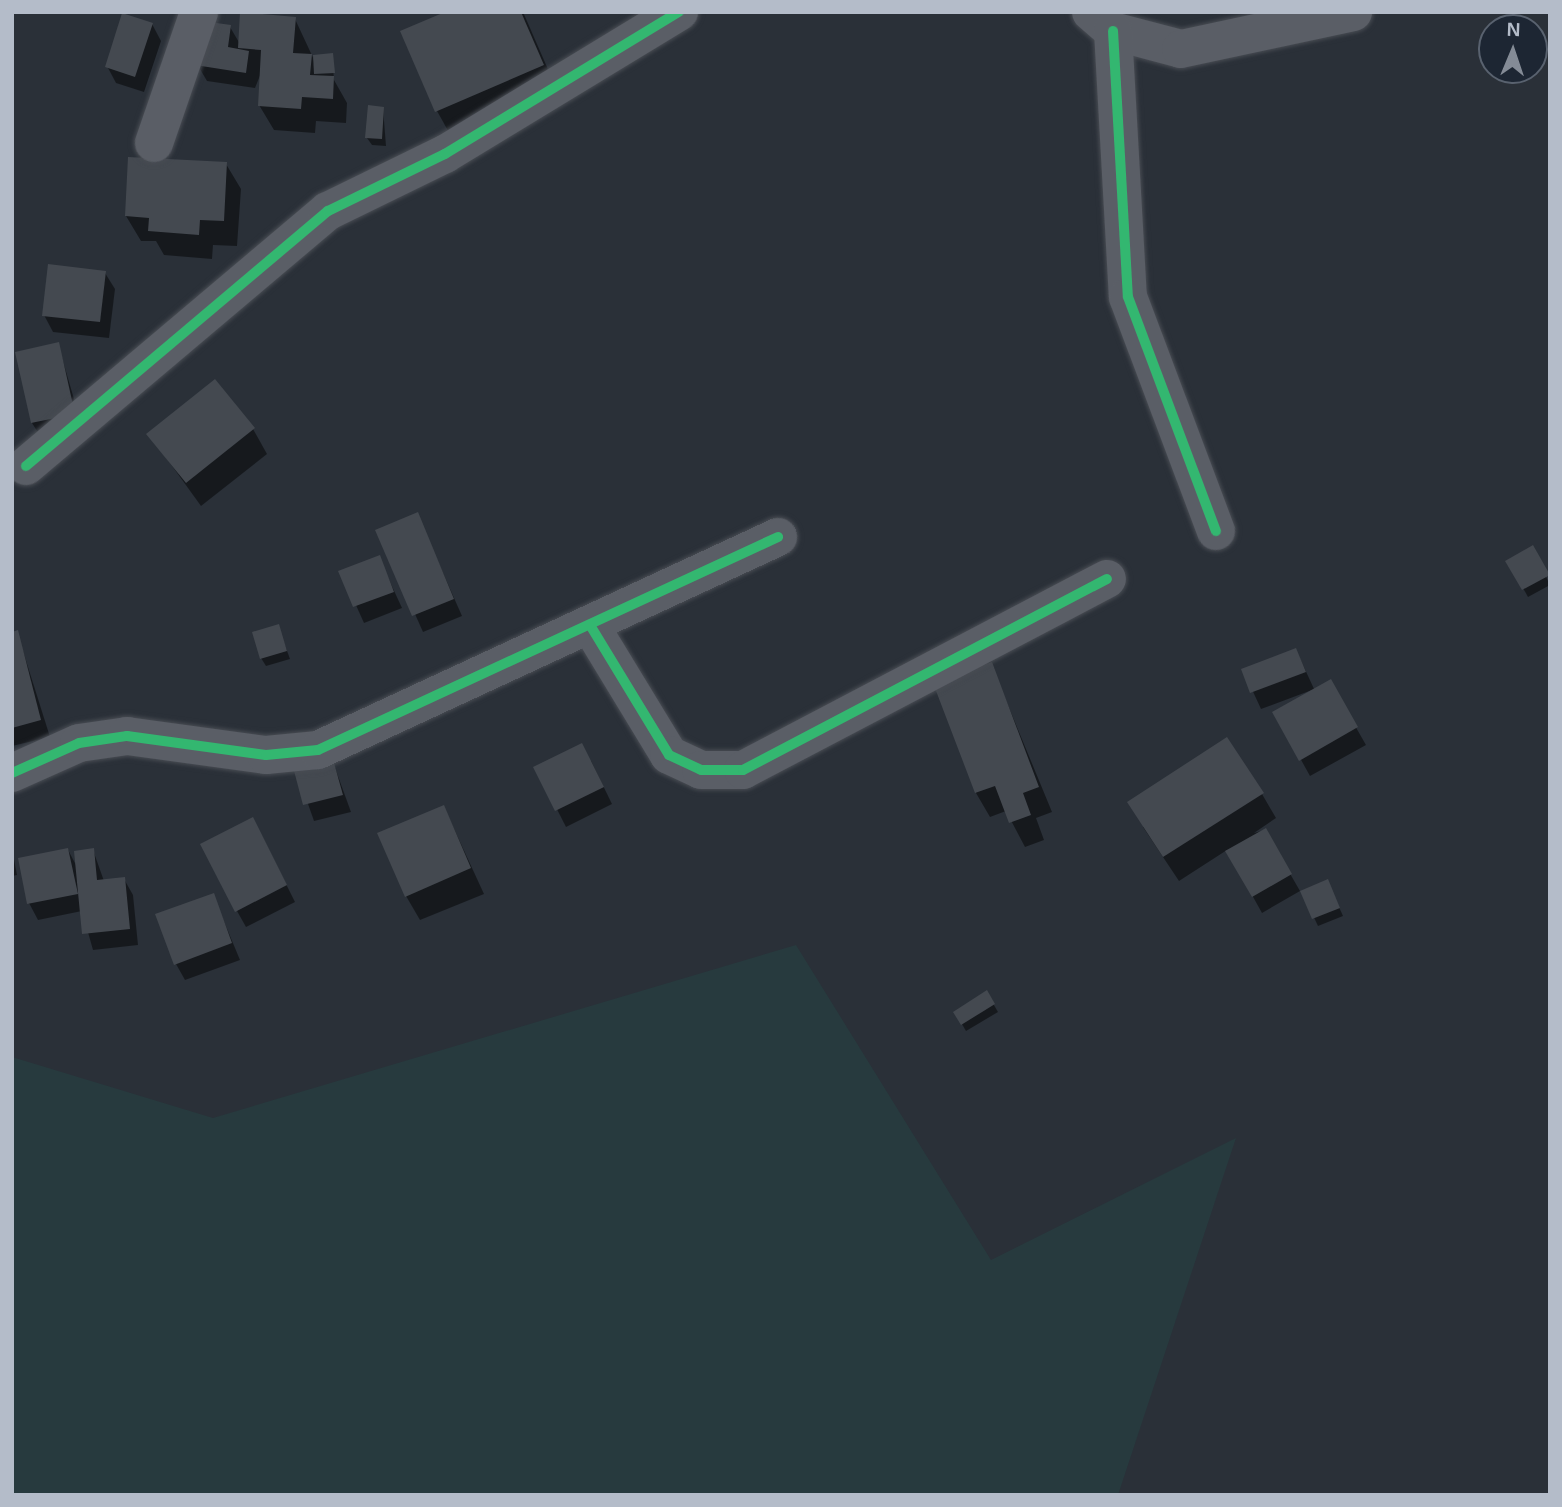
<!DOCTYPE html>
<style>
body{margin:0}
#map{position:relative;width:1562px;height:1507px;overflow:hidden;background:#2a3038;font-family:Helvetica,sans-serif}
div>[style]{position:absolute}
.green>*{inset:0;background:#273a3e}
.shadow>*{inset:0;background:#0007}
.building>*{inset:0;background:#444950}
.roads{filter:drop-shadow(0 0 2px #484c53) drop-shadow(0 0 2px #484c53)}
.minor>*{height:38px;margin:-19px;padding:0 19px;transform-origin:19px;border-radius:19px;background:#5a5e66}
.cycleway>*{height:10px;margin:-5px;padding:0 5px;transform-origin:5px;border-radius:5px;background:#33b770}
span{translate:-50% -50%;white-space:nowrap;text-align:center;line-height:1.15;-webkit-text-stroke:5px #1d2633;paint-order:stroke}
.frame{position:absolute;inset:0;border:14px solid #b4bcc9;pointer-events:none}
.north{position:absolute;left:1478px;top:14px;width:70px;height:70px;box-sizing:border-box;background:#1d2633;border:2px solid #59626f;border-radius:50%;rotate:2deg;font-size:19px;font-weight:700;line-height:28px;text-align:center;color:#b4bcc9}
.north::after{content:'';display:block;margin:auto;width:24px;height:32px;background:#848b96;clip-path:polygon(50% 0,100% 100%,50% 72%,0 100%)}
</style>
<div id="map">
<div class="green">
<i style="clip-path:polygon(796px 945px,991px 1260px,1236px 1138px,1118px 1495px,12px 1495px,12px 1057px,213px 1118px)"></i>
</div>
<div class="shadow">
<i style="clip-path:polygon(242px 12px,295px 19px,316px 64px,332px 55px,334px 80px,347px 103px,346px 123px,316px 121px,315px 133px,274px 130px,259px 105px,261px 73px,255px 88px,207px 81px,197px 64px,230px 27px,240px 44px)"></i>
<i style="clip-path:polygon(449px 12px,523px 12px,557px 90px,451px 136px,437px 111px)"></i>
<i style="clip-path:polygon(152px 24px,161px 41px,144px 92px,116px 83px,107px 66px)"></i>
<i style="clip-path:polygon(383px 108px,386px 146px,372px 145px,367px 138px)"></i>
<i style="clip-path:polygon(226px 164px,241px 189px,237px 246px,213px 245px,212px 259px,164px 255px,156px 241px,141px 241px,126px 216px)"></i>
<i style="clip-path:polygon(105px 273px,115px 289px,109px 338px,53px 332px,44px 315px)"></i>
<i style="clip-path:polygon(58px 344px,83px 430px,42px 439px,32px 423px)"></i>
<i style="clip-path:polygon(253px 429px,267px 454px,201px 506px,149px 434px)"></i>
<i style="clip-path:polygon(417px 514px,462px 616px,423px 632px,378px 531px)"></i>
<i style="clip-path:polygon(1532px 548px,1550px 585px,1528px 597px,1508px 561px)"></i>
<i style="clip-path:polygon(379px 558px,402px 608px,364px 623px,341px 572px)"></i>
<i style="clip-path:polygon(278px 626px,290px 659px,266px 666px,261px 658px)"></i>
<i style="clip-path:polygon(17px 632px,50px 737px,12px 746px,12px 634px)"></i>
<i style="clip-path:polygon(1296px 650px,1315px 691px,1330px 682px,1366px 745px,1310px 776px,1275px 713px,1312px 690px,1261px 709px,1243px 670px)"></i>
<i style="clip-path:polygon(991px 664px,1052px 812px,1036px 818px,1044px 840px,1025px 847px,1006px 811px,990px 817px,976px 793px)"></i>
<i style="clip-path:polygon(330px 754px,351px 812px,314px 821px,294px 764px)"></i>
<i style="clip-path:polygon(591px 761px,612px 804px,566px 827px,536px 768px)"></i>
<i style="clip-path:polygon(1262px 794px,1276px 818px,1254px 833px,1265px 830px,1300px 891px,1262px 913px,1227px 850px,1179px 881px,1143px 827px)"></i>
<i style="clip-path:polygon(444px 807px,484px 894px,420px 920px,406px 896px)"></i>
<i style="clip-path:polygon(262px 836px,295px 902px,246px 927px,237px 911px)"></i>
<i style="clip-path:polygon(12px 849px,17px 875px,12px 876px)"></i>
<i style="clip-path:polygon(68px 850px,76px 865px,93px 850px,104px 881px,124px 879px,133px 895px,138px 945px,93px 950px,82px 911px,38px 920px,29px 903px)"></i>
<i style="clip-path:polygon(1331px 889px,1343px 916px,1318px 926px,1302px 892px)"></i>
<i style="clip-path:polygon(213px 895px,240px 960px,185px 980px,176px 964px)"></i>
<i style="clip-path:polygon(987px 993px,998px 1012px,966px 1031px,955px 1012px)"></i>
</div>
<div class="building">
<i style="clip-path:polygon(240px 12px,296px 17px,293px 53px,312px 54px,310px 75px,334px 76px,333px 99px,302px 97px,301px 109px,258px 106px,261px 50px,238px 48px)"></i>
<i style="clip-path:polygon(445px 12px,521px 12px,544px 65px,435px 112px,400px 31px)"></i>
<i style="clip-path:polygon(122px 13px,153px 23px,135px 77px,105px 67px)"></i>
<i style="clip-path:polygon(202px 21px,231px 25px,228px 47px,249px 51px,246px 73px,195px 65px)"></i>
<i style="clip-path:polygon(333px 53px,335px 73px,314px 74px,313px 55px)"></i>
<i style="clip-path:polygon(368px 105px,384px 107px,382px 139px,365px 138px)"></i>
<i style="clip-path:polygon(128px 157px,227px 162px,224px 221px,200px 220px,199px 235px,148px 231px,149px 218px,125px 216px)"></i>
<i style="clip-path:polygon(48px 264px,106px 271px,100px 322px,42px 316px)"></i>
<i style="clip-path:polygon(59px 342px,75px 414px,31px 423px,15px 352px)"></i>
<i style="clip-path:polygon(215px 379px,255px 428px,186px 483px,146px 434px)"></i>
<i style="clip-path:polygon(418px 512px,454px 599px,412px 616px,375px 530px)"></i>
<i style="clip-path:polygon(1533px 545px,1550px 575px,1522px 590px,1505px 561px)"></i>
<i style="clip-path:polygon(380px 555px,394px 592px,353px 607px,338px 571px)"></i>
<i style="clip-path:polygon(279px 624px,287px 651px,260px 659px,252px 632px)"></i>
<i style="clip-path:polygon(18px 630px,41px 720px,12px 728px,12px 632px)"></i>
<i style="clip-path:polygon(1296px 648px,1306px 672px,1250px 693px,1241px 669px)"></i>
<i style="clip-path:polygon(992px 662px,1039px 787px,1023px 793px,1031px 815px,1009px 823px,995px 786px,975px 793px,933px 683px)"></i>
<i style="clip-path:polygon(1331px 679px,1358px 727px,1299px 761px,1272px 712px)"></i>
<i style="clip-path:polygon(1227px 737px,1264px 793px,1163px 857px,1127px 802px)"></i>
<i style="clip-path:polygon(582px 743px,604px 787px,555px 811px,533px 767px)"></i>
<i style="clip-path:polygon(331px 752px,343px 795px,303px 805px,292px 763px)"></i>
<i style="clip-path:polygon(444px 805px,471px 868px,405px 897px,377px 833px)"></i>
<i style="clip-path:polygon(253px 817px,287px 885px,235px 912px,200px 844px)"></i>
<i style="clip-path:polygon(1266px 828px,1292px 874px,1252px 897px,1225px 851px)"></i>
<i style="clip-path:polygon(68px 848px,78px 894px,27px 904px,18px 858px)"></i>
<i style="clip-path:polygon(94px 848px,97px 880px,125px 877px,130px 929px,82px 934px,74px 851px)"></i>
<i style="clip-path:polygon(1328px 879px,1340px 908px,1312px 919px,1300px 891px)"></i>
<i style="clip-path:polygon(214px 893px,232px 943px,174px 965px,155px 914px)"></i>
<i style="clip-path:polygon(987px 990px,995px 1004px,961px 1025px,953px 1012px)"></i>
</div>
<div class="roads">
<div class="minor">
<i style="left:1091px;top:12px;width:29px;rotate:41deg"></i>
<i style="left:1113px;top:31px;width:70px;rotate:14.8deg"></i>
<i style="left:1181px;top:49px;width:176px;rotate:-12.1deg"></i>
<i style="left:1113px;top:31px;width:266px;rotate:86.8deg"></i>
<i style="left:1128px;top:297px;width:250px;rotate:69.4deg"></i>
<i style="left:154px;top:143px;width:139px;rotate:-71deg"></i>
<i style="left:26px;top:466px;width:395px;rotate:-40.2deg"></i>
<i style="left:328px;top:211px;width:130px;rotate:-26deg"></i>
<i style="left:445px;top:154px;width:274px;rotate:-31.3deg"></i>
<i style="left:590px;top:625px;width:152px;rotate:58.7deg"></i>
<i style="left:669px;top:755px;width:35px;rotate:25deg"></i>
<i style="left:701px;top:770px;width:42px"></i>
<i style="left:743px;top:770px;width:411px;rotate:-27.7deg"></i>
<i style="left:12px;top:773px;width:73px;rotate:-24.1deg"></i>
<i style="left:79px;top:743px;width:49px;rotate:-8.3deg"></i>
<i style="left:127px;top:736px;width:140px;rotate:7.8deg"></i>
<i style="left:266px;top:755px;width:52px;rotate:-5.5deg"></i>
<i style="left:318px;top:750px;width:507px;rotate:-24.85deg"></i>
</div>
</div>
<div class="cycleway">
<i style="left:1113px;top:31px;width:266px;rotate:86.8deg"></i>
<i style="left:1128px;top:297px;width:250px;rotate:69.4deg"></i>
<i style="left:26px;top:466px;width:395px;rotate:-40.2deg"></i>
<i style="left:328px;top:211px;width:130px;rotate:-26deg"></i>
<i style="left:445px;top:154px;width:274px;rotate:-31.3deg"></i>
<i style="left:590px;top:625px;width:152px;rotate:58.7deg"></i>
<i style="left:669px;top:755px;width:35px;rotate:25deg"></i>
<i style="left:701px;top:770px;width:42px"></i>
<i style="left:743px;top:770px;width:411px;rotate:-27.7deg"></i>
<i style="left:12px;top:773px;width:73px;rotate:-24.1deg"></i>
<i style="left:79px;top:743px;width:49px;rotate:-8.3deg"></i>
<i style="left:127px;top:736px;width:140px;rotate:7.8deg"></i>
<i style="left:266px;top:755px;width:52px;rotate:-5.5deg"></i>
<i style="left:318px;top:750px;width:507px;rotate:-24.85deg"></i>
</div>
<div class="frame"></div>
<div class="north">N</div>
</div>
